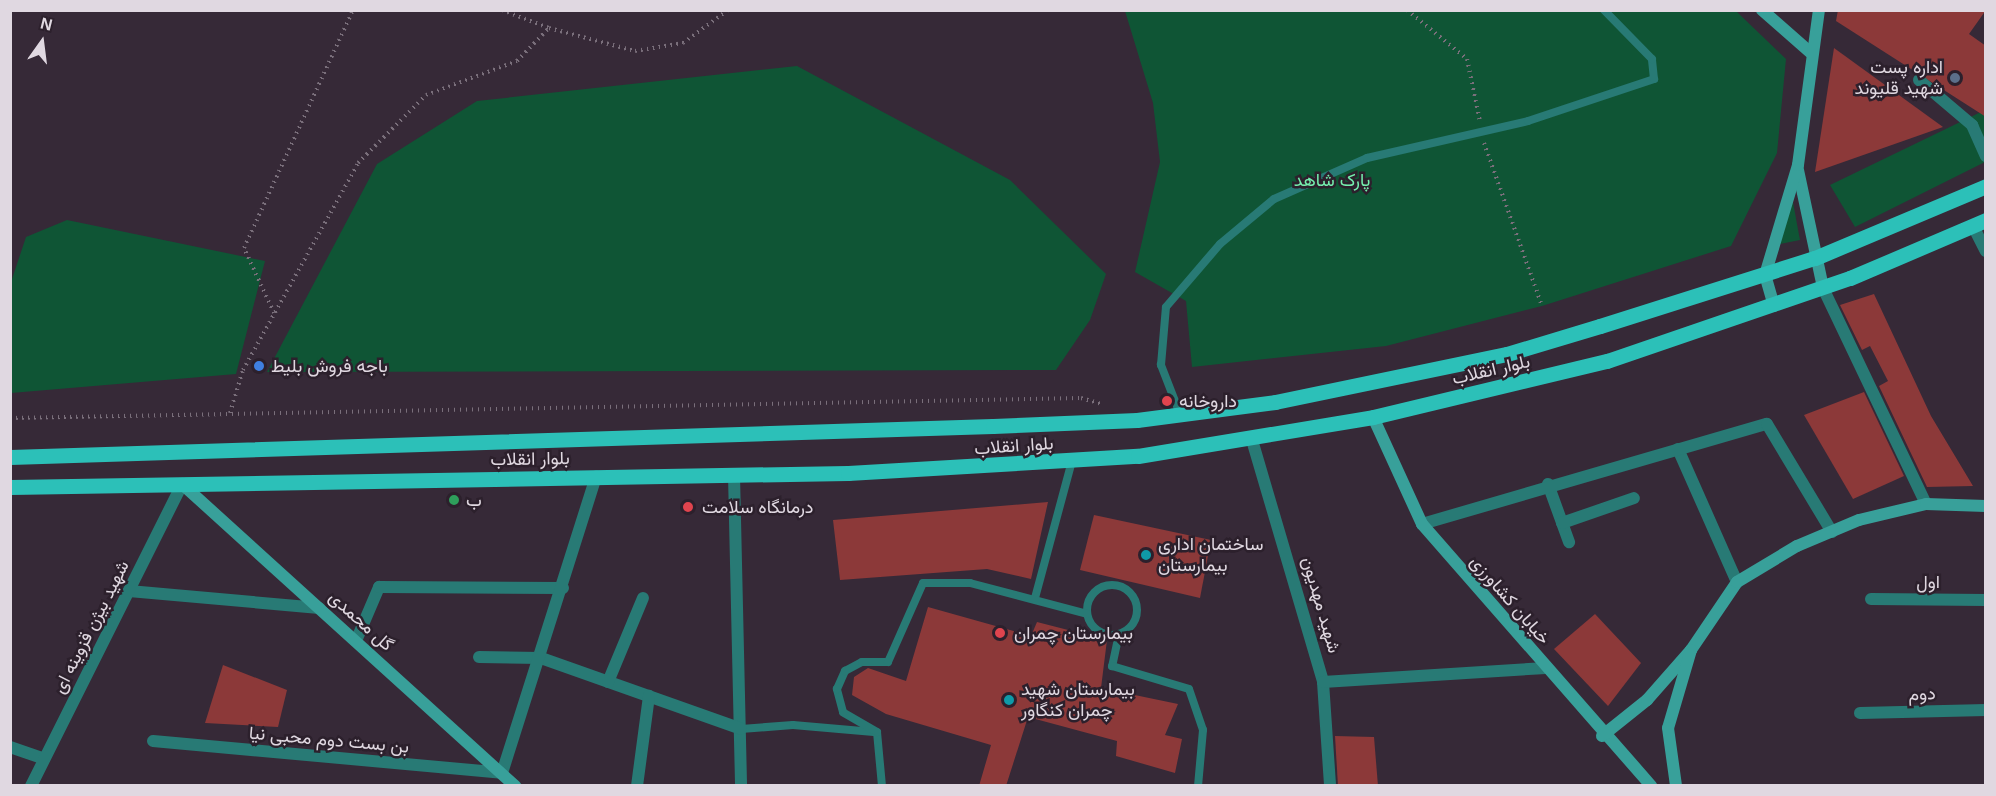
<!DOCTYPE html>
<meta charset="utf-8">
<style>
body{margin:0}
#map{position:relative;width:1996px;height:796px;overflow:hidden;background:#362937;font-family:Arial,Vazirmatn,sans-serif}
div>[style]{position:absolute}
.green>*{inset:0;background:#0f5535}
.building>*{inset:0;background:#8c3939}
.path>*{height:4px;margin-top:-2px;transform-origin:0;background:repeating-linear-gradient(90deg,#7a6f7b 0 1.5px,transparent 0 6px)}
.lane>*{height:8px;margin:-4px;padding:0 4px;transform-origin:4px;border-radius:4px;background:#287a75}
.lane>.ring{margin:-4px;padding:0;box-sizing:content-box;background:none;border:8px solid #287a75;border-radius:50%}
.street>*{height:12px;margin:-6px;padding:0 6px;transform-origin:6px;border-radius:6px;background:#287a75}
.secondary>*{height:12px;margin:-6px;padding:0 6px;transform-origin:6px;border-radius:6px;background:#38a09a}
.primary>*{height:15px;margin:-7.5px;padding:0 7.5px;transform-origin:7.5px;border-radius:7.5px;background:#2cc0b8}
.dots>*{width:16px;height:16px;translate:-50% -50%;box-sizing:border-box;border:3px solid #2c202c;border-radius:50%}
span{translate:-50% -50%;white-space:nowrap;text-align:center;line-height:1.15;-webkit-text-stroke:5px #2c202c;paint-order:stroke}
.poi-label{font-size:18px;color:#e0d8e1}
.right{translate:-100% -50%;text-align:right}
.left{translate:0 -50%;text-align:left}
.park-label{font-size:18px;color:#75eeae}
.street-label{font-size:18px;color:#e0d8e1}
.frame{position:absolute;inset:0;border:12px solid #e0d8e1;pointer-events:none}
.north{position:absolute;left:12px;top:12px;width:60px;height:60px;-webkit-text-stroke:4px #2c202c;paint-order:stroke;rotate:14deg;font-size:16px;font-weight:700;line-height:24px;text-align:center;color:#e0d8e1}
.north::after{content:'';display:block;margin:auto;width:21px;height:27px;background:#e0d8e1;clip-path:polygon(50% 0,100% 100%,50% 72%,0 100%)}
</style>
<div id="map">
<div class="green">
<i style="clip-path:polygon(1125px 11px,1736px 11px,1786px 59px,1777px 153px,1731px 246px,1542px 306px,1386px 346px,1192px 367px,1186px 301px,1135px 272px,1160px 162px,1153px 103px)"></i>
<i style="clip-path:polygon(797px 66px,1010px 180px,1106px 274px,1090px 320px,1056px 370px,267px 372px,377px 164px,477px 101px)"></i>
<i style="clip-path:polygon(1985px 110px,1985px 162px,1855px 227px,1830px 185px)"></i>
<i style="clip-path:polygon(1792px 197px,1800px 240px,1780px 244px)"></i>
<i style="clip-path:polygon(67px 220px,265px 261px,236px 374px,11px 393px,11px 282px,26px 237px)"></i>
</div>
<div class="building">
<i style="clip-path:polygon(1838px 10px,1986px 10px,1969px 34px,1986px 46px,1986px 117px,1836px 21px)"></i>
<i style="clip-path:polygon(1834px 48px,1943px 127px,1815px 172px)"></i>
<i style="clip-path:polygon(1874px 294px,1931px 416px,1973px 486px,1927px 487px,1879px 386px,1888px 381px,1870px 346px,1862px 350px,1840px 305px)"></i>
<i style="clip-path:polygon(1864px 392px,1904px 476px,1853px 499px,1804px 415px)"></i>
<i style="clip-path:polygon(1048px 502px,1031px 579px,987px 569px,840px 580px,833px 520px)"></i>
<i style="clip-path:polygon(1094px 515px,1211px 540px,1200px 598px,1080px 570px)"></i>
<i style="clip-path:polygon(928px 607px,1031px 636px,1037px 622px,1107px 640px,1101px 688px,1178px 704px,1165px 735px,1182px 739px,1175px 773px,1116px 756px,1117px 741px,1028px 717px,1006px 786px,979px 786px,991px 745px,886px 714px,852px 695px,854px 677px,868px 668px,906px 681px)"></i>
<i style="clip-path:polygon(1595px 614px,1641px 663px,1608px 706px,1554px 649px)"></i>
<i style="clip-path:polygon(223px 665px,287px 690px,278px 727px,205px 723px)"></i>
<i style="clip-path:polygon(1335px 736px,1374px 737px,1378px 786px,1338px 786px)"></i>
</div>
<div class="path">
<i style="left:502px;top:10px;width:50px;rotate:21deg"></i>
<i style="left:1407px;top:10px;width:77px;rotate:39.2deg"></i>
<i style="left:1467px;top:59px;width:63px;rotate:78.2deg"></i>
<i style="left:1484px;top:143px;width:173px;rotate:70.4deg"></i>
<i style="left:274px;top:313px;width:72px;rotate:-114.8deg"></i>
<i style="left:244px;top:248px;width:262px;rotate:-65.4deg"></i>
<i style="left:230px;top:413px;width:45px;rotate:-73.2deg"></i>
<i style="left:243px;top:370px;width:237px;rotate:-60.9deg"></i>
<i style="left:358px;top:163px;width:96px;rotate:-45deg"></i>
<i style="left:426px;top:95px;width:97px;rotate:-20.5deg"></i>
<i style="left:517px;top:61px;width:46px;rotate:-45.9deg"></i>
<i style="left:549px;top:28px;width:89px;rotate:15deg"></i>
<i style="left:635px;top:51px;width:49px;rotate:-9.5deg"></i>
<i style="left:683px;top:43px;width:56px;rotate:-36.3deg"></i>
<i style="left:10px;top:418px;width:1071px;rotate:-1.07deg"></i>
<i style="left:1081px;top:398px;width:22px;rotate:16deg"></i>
</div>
<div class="lane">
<i style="left:1180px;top:414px;width:53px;rotate:-111.2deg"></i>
<i style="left:1161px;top:365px;width:58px;rotate:-85.1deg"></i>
<i style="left:1166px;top:307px;width:83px;rotate:-49.4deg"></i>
<i style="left:1220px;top:244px;width:70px;rotate:-39.8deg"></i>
<i style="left:1274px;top:199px;width:102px;rotate:-23.8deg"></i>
<i style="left:1367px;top:158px;width:165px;rotate:-12.9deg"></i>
<i style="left:1528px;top:121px;width:133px;rotate:-18.4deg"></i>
<i style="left:1654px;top:79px;width:20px;rotate:-96deg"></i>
<i style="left:1652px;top:59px;width:69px;rotate:-134.4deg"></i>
<i class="ring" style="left:1087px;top:585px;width:42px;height:42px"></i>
<i style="left:1035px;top:598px;width:142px;rotate:-74.9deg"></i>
<i style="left:1119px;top:634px;width:33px;rotate:102deg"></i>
<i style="left:1112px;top:666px;width:80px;rotate:16.6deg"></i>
<i style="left:1189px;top:689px;width:43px;rotate:71.1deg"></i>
<i style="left:1203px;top:730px;width:56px;rotate:95.1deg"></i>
<i style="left:741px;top:729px;width:52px;rotate:-4.4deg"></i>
<i style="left:793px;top:725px;width:81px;rotate:4.9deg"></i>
<i style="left:882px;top:786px;width:54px;rotate:-95.3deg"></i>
<i style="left:877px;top:732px;width:39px;rotate:-150deg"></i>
<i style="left:843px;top:712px;width:24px;rotate:-105deg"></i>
<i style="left:837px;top:689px;width:20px;rotate:-66deg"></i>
<i style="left:845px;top:671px;width:19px;rotate:-28deg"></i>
<i style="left:862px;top:662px;width:26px"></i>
<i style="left:888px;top:662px;width:86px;rotate:-66.1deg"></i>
<i style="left:923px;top:583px;width:47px"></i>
<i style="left:970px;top:583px;width:121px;rotate:14.8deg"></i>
</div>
<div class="street">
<i style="left:1919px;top:80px;width:70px;rotate:40.3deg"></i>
<i style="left:1972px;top:125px;width:34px;rotate:66deg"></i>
<i style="left:1973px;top:226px;width:28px;rotate:63deg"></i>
<i style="left:1823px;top:288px;width:239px;rotate:64.5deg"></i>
<i style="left:1252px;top:440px;width:252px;rotate:73.6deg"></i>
<i style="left:1323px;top:682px;width:104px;rotate:86.1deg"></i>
<i style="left:1678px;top:449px;width:145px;rotate:66.1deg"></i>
<i style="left:734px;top:475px;width:311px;rotate:88.7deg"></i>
<i style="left:1548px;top:484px;width:62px;rotate:70.1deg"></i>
<i style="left:1562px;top:523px;width:76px;rotate:-19.1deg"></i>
<i style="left:1422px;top:524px;width:359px;rotate:-16.2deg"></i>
<i style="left:1767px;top:424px;width:126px;rotate:59deg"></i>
<i style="left:129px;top:591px;width:191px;rotate:5.1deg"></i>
<i style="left:1871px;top:599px;width:115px;rotate:0.5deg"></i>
<i style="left:356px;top:641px;width:59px;rotate:-66.9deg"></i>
<i style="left:379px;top:587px;width:184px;rotate:0.3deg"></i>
<i style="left:479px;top:657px;width:62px;rotate:0.9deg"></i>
<i style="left:541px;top:658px;width:212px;rotate:19.5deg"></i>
<i style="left:608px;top:682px;width:91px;rotate:-67.4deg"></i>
<i style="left:1323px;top:682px;width:223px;rotate:-3.6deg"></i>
<i style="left:1860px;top:713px;width:126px;rotate:-1.4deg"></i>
<i style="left:153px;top:741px;width:350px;rotate:5.2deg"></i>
<i style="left:502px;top:773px;width:311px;rotate:-72.4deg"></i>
<i style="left:10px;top:747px;width:36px;rotate:19deg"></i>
<i style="left:31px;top:786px;width:338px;rotate:-63.4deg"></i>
<i style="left:637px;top:786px;width:91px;rotate:-82.4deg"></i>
</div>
<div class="secondary">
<i style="left:1762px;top:10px;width:64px;rotate:41.2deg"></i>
<i style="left:1798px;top:170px;width:121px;rotate:78deg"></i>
<i style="left:1774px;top:306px;width:32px;rotate:-106deg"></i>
<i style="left:1765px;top:275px;width:115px;rotate:-73.3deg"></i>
<i style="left:1798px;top:165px;width:156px;rotate:-82.3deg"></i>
<i style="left:1373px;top:417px;width:118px;rotate:65.4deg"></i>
<i style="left:1422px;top:524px;width:348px;rotate:48.8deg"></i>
<i style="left:182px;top:484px;width:450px;rotate:42.2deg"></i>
<i style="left:1691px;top:650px;width:82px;rotate:-55.9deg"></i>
<i style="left:1737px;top:582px;width:70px;rotate:-31deg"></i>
<i style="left:1797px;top:546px;width:67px;rotate:-22.8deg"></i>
<i style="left:1859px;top:520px;width:69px;rotate:-13.4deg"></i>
<i style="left:1926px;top:504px;width:60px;rotate:1.9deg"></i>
<i style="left:1602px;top:736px;width:58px;rotate:-38.7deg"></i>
<i style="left:1647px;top:700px;width:67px;rotate:-48.7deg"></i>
<i style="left:1691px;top:650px;width:81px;rotate:106.4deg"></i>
<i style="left:1668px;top:728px;width:59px;rotate:82.1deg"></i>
</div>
<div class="primary">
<i style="left:10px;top:457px;width:983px;rotate:-1.81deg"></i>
<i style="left:993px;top:426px;width:144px;rotate:-2.4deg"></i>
<i style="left:1137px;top:420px;width:139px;rotate:-7.4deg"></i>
<i style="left:1275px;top:402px;width:237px;rotate:-11.7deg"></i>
<i style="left:1507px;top:354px;width:97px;rotate:-16.8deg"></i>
<i style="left:1600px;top:326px;width:225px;rotate:-17.6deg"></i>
<i style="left:1815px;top:258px;width:186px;rotate:-22.8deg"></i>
<i style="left:10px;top:487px;width:838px;rotate:-0.96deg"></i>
<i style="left:848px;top:473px;width:290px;rotate:-3.4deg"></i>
<i style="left:1138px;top:456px;width:238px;rotate:-9.4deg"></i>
<i style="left:1373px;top:417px;width:241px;rotate:-13.5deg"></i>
<i style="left:1607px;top:361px;width:257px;rotate:-18.9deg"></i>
<i style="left:1850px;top:278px;width:148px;rotate:-23.1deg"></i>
</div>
<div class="dots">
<i style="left:1955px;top:78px;background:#5c6f8a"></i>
<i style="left:259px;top:366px;background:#3f7fe0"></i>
<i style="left:1167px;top:401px;background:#e0444e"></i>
<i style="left:454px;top:500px;background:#2e9e5b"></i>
<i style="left:688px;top:507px;background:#e0444e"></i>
<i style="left:1146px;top:555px;background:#0f9aa8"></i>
<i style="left:1000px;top:633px;background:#e0444e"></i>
<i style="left:1009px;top:700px;background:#0f9aa8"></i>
</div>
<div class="poi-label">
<span class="right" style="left:1943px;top:78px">اداره پست<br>شهید قلیوند</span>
<span class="left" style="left:271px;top:366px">باجه فروش بلیط</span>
<span class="left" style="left:1179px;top:401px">داروخانه</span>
<span class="left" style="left:466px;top:500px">ب</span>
<span class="left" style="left:702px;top:507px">درمانگاه سلامت</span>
<span class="left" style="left:1158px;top:555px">ساختمان اداری<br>بیمارستان</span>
<span class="left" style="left:1014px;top:633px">بیمارستان چمران</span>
<span class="left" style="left:1021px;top:700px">بیمارستان شهید<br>چمران کنگاور</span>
</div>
<div class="park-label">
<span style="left:1332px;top:180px">پارک شاهد</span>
</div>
<div class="street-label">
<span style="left:1491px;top:370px;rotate:-13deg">بلوار انقلاب</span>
<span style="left:1014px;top:446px;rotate:-4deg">بلوار انقلاب</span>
<span style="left:530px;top:459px;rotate:-1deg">بلوار انقلاب</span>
<span style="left:1928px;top:582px">اول</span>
<span style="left:1510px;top:600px;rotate:49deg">خیابان کشاورزی</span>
<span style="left:1321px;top:605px;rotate:74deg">شهید مهدیون</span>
<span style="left:361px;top:621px;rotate:42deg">گل محمدی</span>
<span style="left:91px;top:627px;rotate:-63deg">شهید بیژن قزوینه ای</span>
<span style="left:1922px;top:694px;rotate:-2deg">دوم</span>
<span style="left:329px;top:740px;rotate:5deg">بن بست دوم محبی نیا</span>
</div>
<div class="frame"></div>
<div class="north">N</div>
</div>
